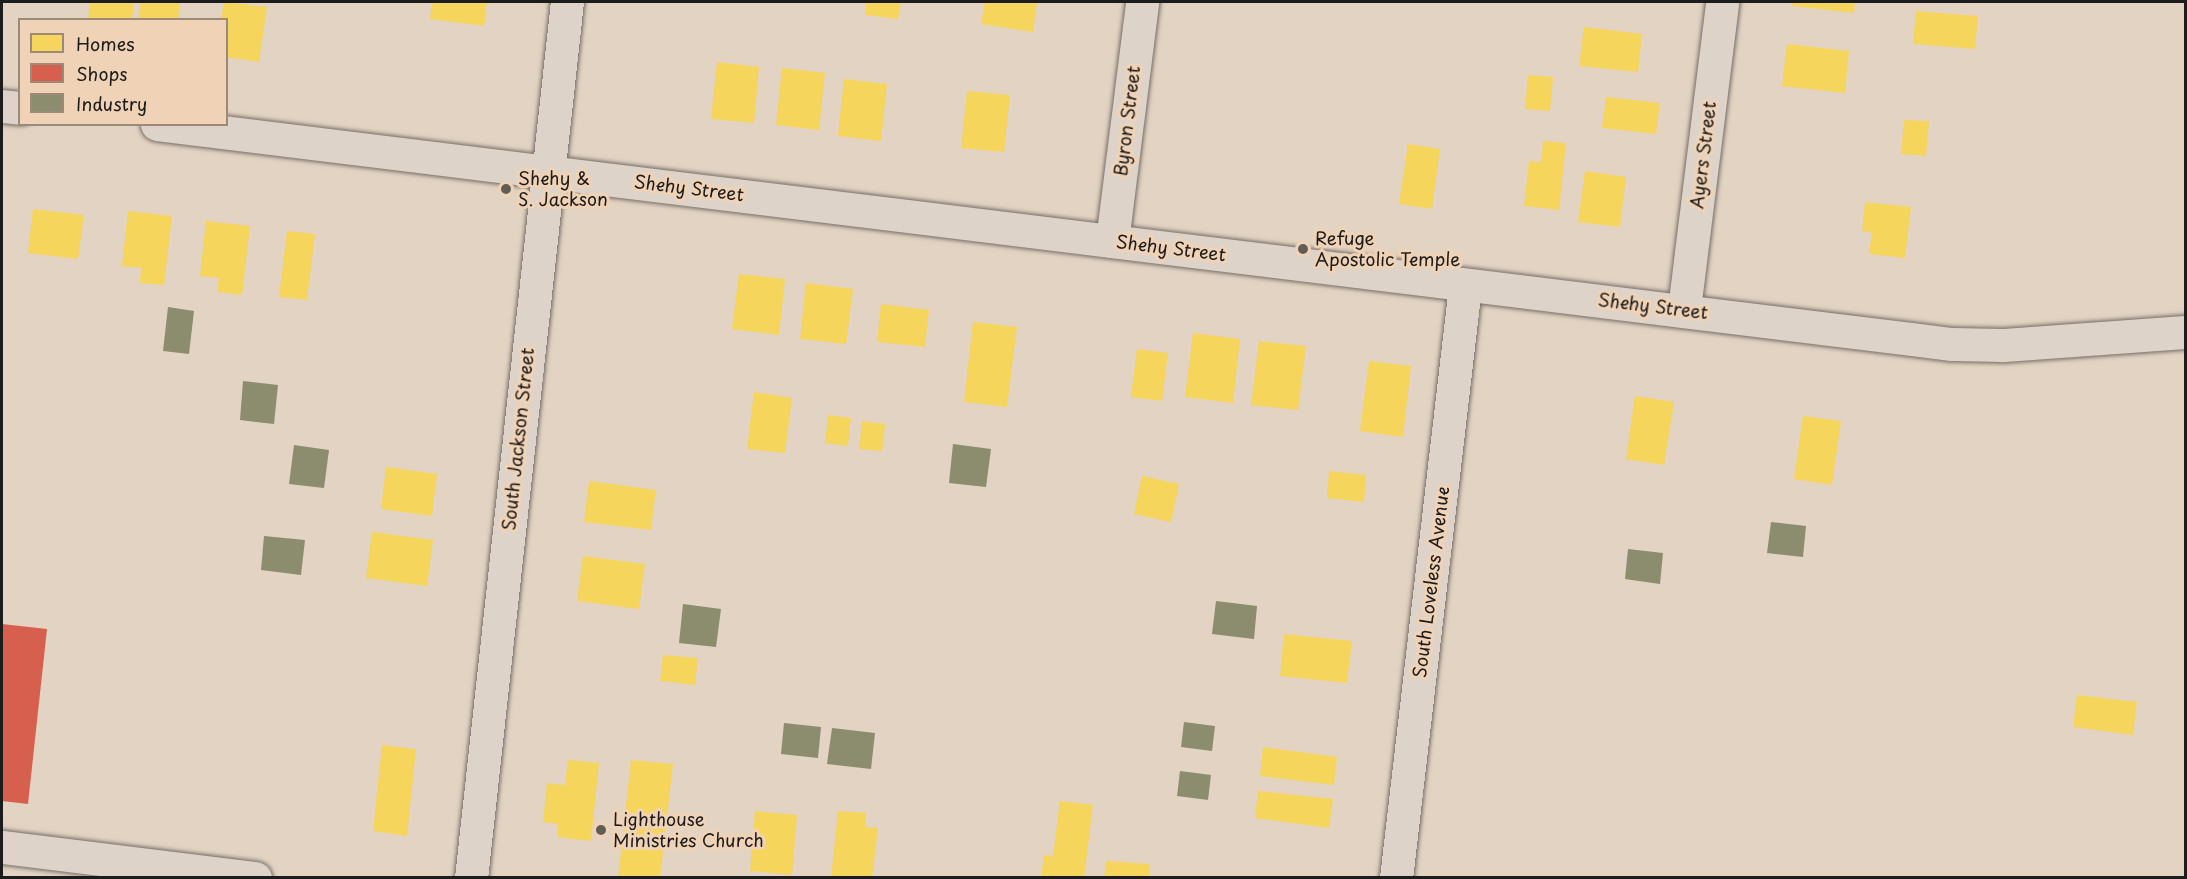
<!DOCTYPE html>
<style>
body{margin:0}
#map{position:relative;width:2187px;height:879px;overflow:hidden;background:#e3d3c3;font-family:"Playpen Sans",sans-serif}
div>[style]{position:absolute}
.homes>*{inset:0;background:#f6d55c}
.shops>*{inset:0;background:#d6604d}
.industry>*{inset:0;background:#8c8c6e}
.roads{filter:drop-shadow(0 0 2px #766e67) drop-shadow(0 0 2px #766e67)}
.minor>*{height:33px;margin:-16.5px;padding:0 16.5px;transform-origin:16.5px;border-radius:16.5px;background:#ded3c8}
.dots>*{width:16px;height:16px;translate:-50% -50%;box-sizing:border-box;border:3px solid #f0d3b6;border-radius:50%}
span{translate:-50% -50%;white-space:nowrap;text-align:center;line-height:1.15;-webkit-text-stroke:6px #f0d3b6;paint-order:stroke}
.street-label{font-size:18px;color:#1c1c1c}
.poi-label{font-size:18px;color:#1c1c1c}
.left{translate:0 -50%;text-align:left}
.frame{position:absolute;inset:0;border:3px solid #1c1c1c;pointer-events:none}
.legend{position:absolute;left:18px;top:18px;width:210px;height:108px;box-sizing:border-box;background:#f0d3b6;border:2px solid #9b8a78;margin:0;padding:8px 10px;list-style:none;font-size:18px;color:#1c1c1c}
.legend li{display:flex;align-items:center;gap:12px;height:30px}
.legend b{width:30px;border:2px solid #9b8a78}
</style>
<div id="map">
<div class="homes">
<i style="clip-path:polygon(90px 2px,134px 2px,132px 20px,88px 20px)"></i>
<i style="clip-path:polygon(141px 2px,180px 2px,178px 20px,138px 20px)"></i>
<i style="clip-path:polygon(224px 2px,267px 7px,259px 62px,226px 57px,226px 20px,221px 20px)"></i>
<i style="clip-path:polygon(432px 2px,487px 2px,484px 26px,430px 19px)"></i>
<i style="clip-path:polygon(866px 2px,901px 2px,898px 19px,865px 15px)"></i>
<i style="clip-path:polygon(985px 2px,1037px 2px,1033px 32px,981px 24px)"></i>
<i style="clip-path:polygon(1792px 2px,1855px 2px,1854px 13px,1792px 6px)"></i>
<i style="clip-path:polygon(1916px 11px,1978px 16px,1975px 49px,1913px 44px)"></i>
<i style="clip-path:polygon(1584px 27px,1642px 34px,1638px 72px,1579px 66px)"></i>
<i style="clip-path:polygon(1787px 44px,1849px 51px,1845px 93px,1782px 86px)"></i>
<i style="clip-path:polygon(717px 62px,759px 67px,754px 123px,711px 119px)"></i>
<i style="clip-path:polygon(782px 68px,825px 73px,819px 130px,776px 125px)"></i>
<i style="clip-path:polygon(1528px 75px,1553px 77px,1550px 111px,1525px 109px)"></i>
<i style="clip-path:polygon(844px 79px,887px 84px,881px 141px,838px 136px)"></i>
<i style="clip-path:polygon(967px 91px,1010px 95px,1004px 152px,961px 148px)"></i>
<i style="clip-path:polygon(1606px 97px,1660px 103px,1656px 134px,1602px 128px)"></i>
<i style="clip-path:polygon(1904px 120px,1929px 121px,1926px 156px,1901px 154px)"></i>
<i style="clip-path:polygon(1543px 141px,1566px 143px,1559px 210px,1524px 206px,1529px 161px,1541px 162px)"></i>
<i style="clip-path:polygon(1408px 144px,1440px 149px,1432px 209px,1399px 204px)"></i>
<i style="clip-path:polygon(1585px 171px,1626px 177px,1620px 227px,1578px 222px)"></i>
<i style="clip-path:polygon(1865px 202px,1911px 207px,1905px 258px,1869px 254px,1872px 232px,1862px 231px)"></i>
<i style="clip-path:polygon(33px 209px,84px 215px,78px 259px,28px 253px)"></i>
<i style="clip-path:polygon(128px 211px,172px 216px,164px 285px,140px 283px,141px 268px,122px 266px)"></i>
<i style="clip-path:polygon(206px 221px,250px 226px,242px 295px,217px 292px,219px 278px,200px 276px)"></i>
<i style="clip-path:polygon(287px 231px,315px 234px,307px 300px,279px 297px)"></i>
<i style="clip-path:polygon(739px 274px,785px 279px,779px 335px,732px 329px)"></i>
<i style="clip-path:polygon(806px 283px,853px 289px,846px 344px,800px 339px)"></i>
<i style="clip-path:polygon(881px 304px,929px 310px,925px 347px,877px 342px)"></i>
<i style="clip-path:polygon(973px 322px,1017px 327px,1007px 407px,964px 402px)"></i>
<i style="clip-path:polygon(1193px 333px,1240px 339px,1233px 403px,1185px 397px)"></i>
<i style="clip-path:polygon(1259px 341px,1306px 346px,1298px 410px,1251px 405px)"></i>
<i style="clip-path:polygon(1137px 349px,1168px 353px,1162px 401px,1131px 397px)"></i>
<i style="clip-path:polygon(1369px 361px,1411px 366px,1403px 437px,1360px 431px)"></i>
<i style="clip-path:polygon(754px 392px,792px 398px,785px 453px,747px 449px)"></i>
<i style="clip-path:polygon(1635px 396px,1674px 402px,1664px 465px,1626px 459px)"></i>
<i style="clip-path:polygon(828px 415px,851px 418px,848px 446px,825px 443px)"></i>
<i style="clip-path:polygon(1803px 416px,1841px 421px,1832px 485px,1794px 479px)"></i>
<i style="clip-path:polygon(862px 421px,885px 424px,882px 451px,859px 449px)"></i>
<i style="clip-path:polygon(386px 467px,437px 474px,432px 516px,381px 509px)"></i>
<i style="clip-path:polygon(1329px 471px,1366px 475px,1364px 502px,1327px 498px)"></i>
<i style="clip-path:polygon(1142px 476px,1179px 484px,1171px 522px,1134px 514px)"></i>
<i style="clip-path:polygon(589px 481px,656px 490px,651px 530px,584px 522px)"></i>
<i style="clip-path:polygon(372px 532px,433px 540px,427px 586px,366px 578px)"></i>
<i style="clip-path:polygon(583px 556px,645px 564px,639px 609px,577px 601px)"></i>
<i style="clip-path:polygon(1284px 634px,1352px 641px,1347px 683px,1280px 676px)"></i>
<i style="clip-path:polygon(663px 655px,698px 658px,695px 685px,660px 681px)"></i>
<i style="clip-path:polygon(2077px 695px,2137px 702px,2133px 735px,2073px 727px)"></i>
<i style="clip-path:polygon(382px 745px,416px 749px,407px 836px,373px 831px)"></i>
<i style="clip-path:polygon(1263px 747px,1337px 757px,1334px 785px,1260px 776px)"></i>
<i style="clip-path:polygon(568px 760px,599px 763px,591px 841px,557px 837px,558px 824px,543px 822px,547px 783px,565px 785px)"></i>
<i style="clip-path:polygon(631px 760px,673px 764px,660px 878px,618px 878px)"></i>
<i style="clip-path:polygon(1258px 791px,1333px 799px,1329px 828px,1255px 818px)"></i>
<i style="clip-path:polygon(1060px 801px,1093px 805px,1084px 878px,1041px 878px,1044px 855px,1053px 856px)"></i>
<i style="clip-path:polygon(755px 811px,797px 815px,792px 875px,750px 871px)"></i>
<i style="clip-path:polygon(838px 811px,866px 813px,865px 827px,878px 828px,872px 878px,831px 878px)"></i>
<i style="clip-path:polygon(1106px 861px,1150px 864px,1149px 878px,1104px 878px)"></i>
</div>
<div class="shops">
<i style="clip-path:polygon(2px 624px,47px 629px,28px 804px,2px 801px)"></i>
</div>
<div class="industry">
<i style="clip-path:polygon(168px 307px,194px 311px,189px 354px,163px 351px)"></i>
<i style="clip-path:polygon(243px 381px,278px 385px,274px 424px,240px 420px)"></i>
<i style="clip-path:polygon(953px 444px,991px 449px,986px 487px,949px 483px)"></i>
<i style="clip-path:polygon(294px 445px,329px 450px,324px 488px,289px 484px)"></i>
<i style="clip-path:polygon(1771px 522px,1806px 526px,1803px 557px,1767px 553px)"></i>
<i style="clip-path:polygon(264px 536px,305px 540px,301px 575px,261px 570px)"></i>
<i style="clip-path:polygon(1628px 549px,1663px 553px,1660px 584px,1625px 579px)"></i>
<i style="clip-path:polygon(1216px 601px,1257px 606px,1254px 639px,1212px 634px)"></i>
<i style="clip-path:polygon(683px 604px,721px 609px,716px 647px,679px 643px)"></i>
<i style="clip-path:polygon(1184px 722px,1215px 726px,1212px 751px,1181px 747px)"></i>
<i style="clip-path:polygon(784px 723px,821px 727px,818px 758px,781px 754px)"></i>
<i style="clip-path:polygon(832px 728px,875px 733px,871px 769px,827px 764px)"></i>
<i style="clip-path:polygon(1180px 771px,1211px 775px,1208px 800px,1177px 796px)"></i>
</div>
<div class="roads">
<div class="minor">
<i style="left:2px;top:106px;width:18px;rotate:6deg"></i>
<i style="left:157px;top:124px;width:1808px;rotate:6.99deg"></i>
<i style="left:1952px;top:344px;width:51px;rotate:1.1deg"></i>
<i style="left:2003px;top:345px;width:183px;rotate:-4.1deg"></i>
<i style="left:1112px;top:241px;width:241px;rotate:-82.8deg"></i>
<i style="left:1684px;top:309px;width:309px;rotate:-82.9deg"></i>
<i style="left:2px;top:847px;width:255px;rotate:7deg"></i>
<i style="left:471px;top:878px;width:881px;rotate:-83.75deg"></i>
<i style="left:1396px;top:878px;width:596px;rotate:-83.35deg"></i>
</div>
</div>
<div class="dots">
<i style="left:506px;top:189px;background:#625c56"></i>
<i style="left:1303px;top:249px;background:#625c56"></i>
<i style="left:601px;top:830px;background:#625c56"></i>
</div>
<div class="street-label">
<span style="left:1127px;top:121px;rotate:-83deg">Byron Street</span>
<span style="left:1703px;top:155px;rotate:-83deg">Ayers Street</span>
<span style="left:689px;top:188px;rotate:7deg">Shehy Street</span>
<span style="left:1171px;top:248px;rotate:7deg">Shehy Street</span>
<span style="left:1653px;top:306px;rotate:7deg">Shehy Street</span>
<span style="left:518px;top:439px;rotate:-84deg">South Jackson Street</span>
<span style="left:1431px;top:582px;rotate:-83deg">South Loveless Avenue</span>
</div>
<div class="poi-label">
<span class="left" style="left:518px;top:189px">Shehy &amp;<br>S. Jackson</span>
<span class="left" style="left:1315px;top:249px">Refuge<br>Apostolic Temple</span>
<span class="left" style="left:613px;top:830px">Lighthouse<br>Ministries Church</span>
</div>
<div class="frame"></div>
<ul class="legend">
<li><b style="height:16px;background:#f6d55c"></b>Homes</li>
<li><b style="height:16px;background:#d6604d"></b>Shops</li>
<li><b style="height:16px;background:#8c8c6e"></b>Industry</li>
</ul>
</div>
